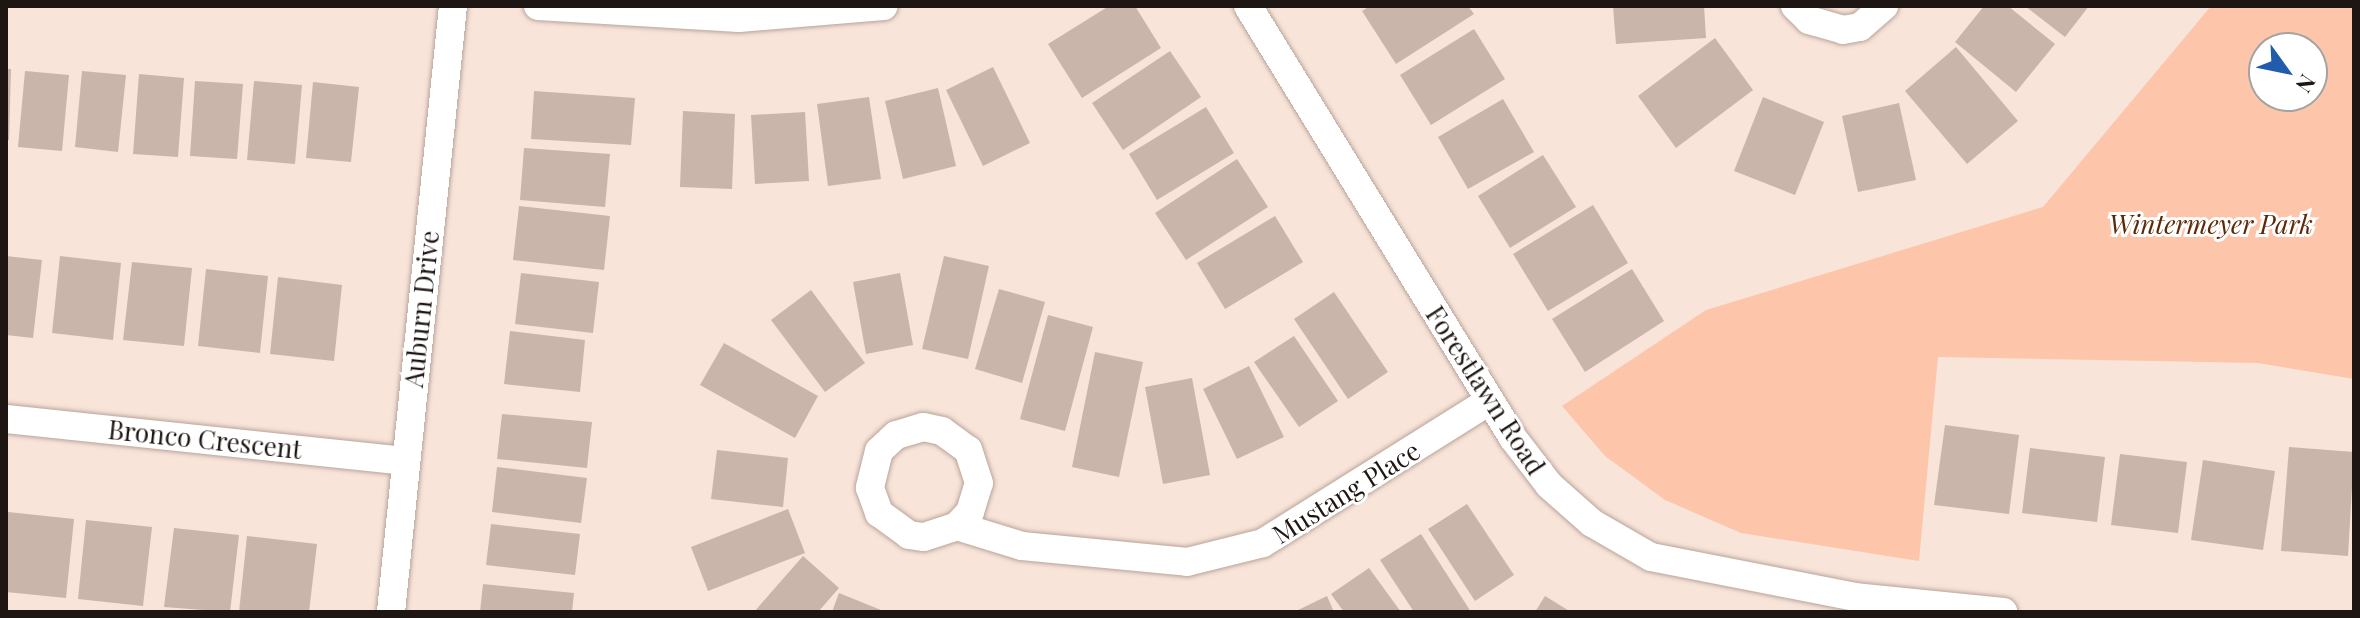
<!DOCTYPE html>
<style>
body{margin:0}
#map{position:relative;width:2360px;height:618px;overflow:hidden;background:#f9e4d9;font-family:"Playfair Display",serif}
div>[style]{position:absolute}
.green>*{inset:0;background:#fdc6ab}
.building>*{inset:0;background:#c9b5aa}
.roads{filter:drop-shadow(0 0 2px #b8a49a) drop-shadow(0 0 2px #b8a49a)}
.minor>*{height:28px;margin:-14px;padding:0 14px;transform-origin:14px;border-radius:14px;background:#fff}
span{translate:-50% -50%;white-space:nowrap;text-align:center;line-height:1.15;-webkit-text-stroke:6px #fff;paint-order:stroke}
.park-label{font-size:26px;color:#5d2806;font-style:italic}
.street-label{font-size:26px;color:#1e1613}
.frame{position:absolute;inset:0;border:8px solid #1e1613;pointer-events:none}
.north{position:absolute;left:2248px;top:32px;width:80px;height:80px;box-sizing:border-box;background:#fff;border:2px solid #a5a2a1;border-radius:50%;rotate:123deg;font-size:22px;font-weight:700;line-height:32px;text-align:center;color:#1e1613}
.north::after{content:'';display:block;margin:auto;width:28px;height:36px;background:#205bac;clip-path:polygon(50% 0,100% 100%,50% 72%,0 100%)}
</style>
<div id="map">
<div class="green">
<i style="clip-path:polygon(evenodd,2211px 6px,2354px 6px,2354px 379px,2258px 363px,1938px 357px,1919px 561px,1741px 533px,1665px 500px,1605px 456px,1562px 406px,1706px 310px,2043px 207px,2211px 6px,2264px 48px,2312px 48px,2312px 96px,2264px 96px,2264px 48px)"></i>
</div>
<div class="building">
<i style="clip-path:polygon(1109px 6px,1135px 6px,1161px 48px,1082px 98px,1048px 44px)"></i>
<i style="clip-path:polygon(1370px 6px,1468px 6px,1474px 14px,1396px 64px,1362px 11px)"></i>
<i style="clip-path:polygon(1613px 6px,1704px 6px,1706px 38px,1616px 44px)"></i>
<i style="clip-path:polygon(1984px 6px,2008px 6px,2055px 44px,2016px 92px,1955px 42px)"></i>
<i style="clip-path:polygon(2025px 6px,2089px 6px,2065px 37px)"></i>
<i style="clip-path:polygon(1474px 29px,1505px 79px,1431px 125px,1400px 75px)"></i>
<i style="clip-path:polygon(1715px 38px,1753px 90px,1676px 148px,1638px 96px)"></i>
<i style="clip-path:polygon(1956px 47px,2018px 121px,1967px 164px,1905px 91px)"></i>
<i style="clip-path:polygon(1170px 51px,1201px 97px,1123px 150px,1092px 103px)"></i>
<i style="clip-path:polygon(993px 67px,1030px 143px,983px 166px,946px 90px)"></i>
<i style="clip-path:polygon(6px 69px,11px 69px,9px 140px,6px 140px)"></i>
<i style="clip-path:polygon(25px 71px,69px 75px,62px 151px,18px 147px)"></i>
<i style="clip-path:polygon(82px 71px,126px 75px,118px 152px,75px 147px)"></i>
<i style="clip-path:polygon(139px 74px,184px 78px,178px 157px,133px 154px)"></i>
<i style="clip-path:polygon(195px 81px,243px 84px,237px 159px,190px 156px)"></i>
<i style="clip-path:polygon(254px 81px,302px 85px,295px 164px,247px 160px)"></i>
<i style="clip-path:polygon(313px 82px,359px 87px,351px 162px,306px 158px)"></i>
<i style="clip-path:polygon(938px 88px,956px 166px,903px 179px,885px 101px)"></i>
<i style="clip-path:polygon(534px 91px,635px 98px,631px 145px,531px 139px)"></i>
<i style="clip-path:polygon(869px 97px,881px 179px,828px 186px,817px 104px)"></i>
<i style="clip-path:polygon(1763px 97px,1824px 122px,1795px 195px,1734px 171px)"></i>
<i style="clip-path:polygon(1503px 99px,1534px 152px,1468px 189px,1438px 137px)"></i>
<i style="clip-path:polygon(1899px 103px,1916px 180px,1858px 192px,1842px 116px)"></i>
<i style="clip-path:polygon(1206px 107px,1234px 153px,1157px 200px,1129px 154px)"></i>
<i style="clip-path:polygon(683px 111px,735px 114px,732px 189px,680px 187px)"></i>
<i style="clip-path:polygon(805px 112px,809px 181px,755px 184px,751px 115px)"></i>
<i style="clip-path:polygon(524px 148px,610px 154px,605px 207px,520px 200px)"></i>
<i style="clip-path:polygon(1543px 155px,1576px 207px,1510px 248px,1478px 196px)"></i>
<i style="clip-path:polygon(1237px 159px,1268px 207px,1186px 260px,1155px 213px)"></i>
<i style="clip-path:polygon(1593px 205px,1628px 263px,1548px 311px,1513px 254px)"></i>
<i style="clip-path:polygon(519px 206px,610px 216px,604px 270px,513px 260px)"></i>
<i style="clip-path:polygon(1275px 216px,1303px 262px,1225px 309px,1197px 263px)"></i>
<i style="clip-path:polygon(6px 256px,42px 260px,33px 338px,6px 335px)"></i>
<i style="clip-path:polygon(60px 256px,121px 263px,113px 340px,52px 333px)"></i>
<i style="clip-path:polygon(944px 256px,989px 266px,968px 359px,922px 349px)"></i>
<i style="clip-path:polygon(132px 262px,192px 268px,184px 346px,123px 340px)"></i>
<i style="clip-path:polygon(206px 269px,268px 276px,260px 353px,198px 346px)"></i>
<i style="clip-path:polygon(1632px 269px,1664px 321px,1585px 372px,1552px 319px)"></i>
<i style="clip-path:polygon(521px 273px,599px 282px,593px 333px,515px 324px)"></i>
<i style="clip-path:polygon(900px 273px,913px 345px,866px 354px,853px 282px)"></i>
<i style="clip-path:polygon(278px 277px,342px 285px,334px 361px,270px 354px)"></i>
<i style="clip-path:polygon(999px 289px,1045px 302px,1022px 383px,975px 369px)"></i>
<i style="clip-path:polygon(811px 290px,865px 363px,825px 392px,771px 320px)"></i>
<i style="clip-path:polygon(1334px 292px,1388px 372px,1348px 399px,1294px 319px)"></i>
<i style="clip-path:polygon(1048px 315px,1093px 327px,1065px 431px,1020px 419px)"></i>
<i style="clip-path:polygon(510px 331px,585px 340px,580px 392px,504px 384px)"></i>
<i style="clip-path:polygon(1294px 336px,1338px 401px,1299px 427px,1254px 362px)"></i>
<i style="clip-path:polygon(724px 343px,818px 396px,795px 438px,700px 385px)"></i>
<i style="clip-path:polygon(1095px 352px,1143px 362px,1119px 477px,1072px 467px)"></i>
<i style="clip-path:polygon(1249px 366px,1284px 437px,1237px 459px,1203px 389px)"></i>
<i style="clip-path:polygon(1192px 378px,1210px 475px,1163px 484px,1145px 387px)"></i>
<i style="clip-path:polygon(502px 414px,592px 422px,587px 468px,497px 459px)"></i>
<i style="clip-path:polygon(1945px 425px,2019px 435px,2009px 514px,1934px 505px)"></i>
<i style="clip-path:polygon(2289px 447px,2354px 452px,2348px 556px,2281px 551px)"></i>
<i style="clip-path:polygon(2030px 448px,2105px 457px,2097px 522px,2022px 513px)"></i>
<i style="clip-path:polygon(717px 450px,788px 458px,783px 507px,711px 499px)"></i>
<i style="clip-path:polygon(2120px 454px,2187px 462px,2178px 533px,2111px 525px)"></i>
<i style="clip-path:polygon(2203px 460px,2275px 471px,2263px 550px,2191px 540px)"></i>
<i style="clip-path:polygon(497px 467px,587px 478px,581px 523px,492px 512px)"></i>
<i style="clip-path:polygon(1467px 504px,1514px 575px,1475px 601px,1428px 529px)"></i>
<i style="clip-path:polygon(788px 509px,805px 553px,708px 591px,691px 547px)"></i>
<i style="clip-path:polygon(8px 512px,74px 519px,66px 598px,6px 592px)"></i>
<i style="clip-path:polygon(86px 520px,152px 527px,143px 606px,78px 599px)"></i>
<i style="clip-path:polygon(491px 524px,580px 534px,575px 575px,486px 565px)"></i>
<i style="clip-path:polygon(174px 528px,239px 535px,230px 612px,164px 607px)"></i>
<i style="clip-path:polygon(1421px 534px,1471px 612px,1414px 612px,1380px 560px)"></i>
<i style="clip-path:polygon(247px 536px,317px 544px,309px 612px,239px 612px)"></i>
<i style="clip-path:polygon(803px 556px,839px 588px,818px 612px,754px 612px)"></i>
<i style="clip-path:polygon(1369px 568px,1401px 612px,1344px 612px,1331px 594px)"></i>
<i style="clip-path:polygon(483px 584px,574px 593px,572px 612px,480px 612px)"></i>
<i style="clip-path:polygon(839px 593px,886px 612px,832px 612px)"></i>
<i style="clip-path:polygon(1327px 596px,1334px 612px,1294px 612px)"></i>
<i style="clip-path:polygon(1545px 596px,1571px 612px,1535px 612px)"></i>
</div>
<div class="roads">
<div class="minor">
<i style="left:538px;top:6px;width:201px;rotate:3.4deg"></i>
<i style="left:739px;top:18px;width:145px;rotate:-4.7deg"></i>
<i style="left:1248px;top:6px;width:507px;rotate:58.47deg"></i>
<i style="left:1513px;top:438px;width:59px;rotate:52.5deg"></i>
<i style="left:1549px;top:485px;width:57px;rotate:41.5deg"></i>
<i style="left:1592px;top:523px;width:68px;rotate:30deg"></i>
<i style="left:1651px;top:557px;width:207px;rotate:11.1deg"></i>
<i style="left:1854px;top:597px;width:150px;rotate:5.7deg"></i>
<i style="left:1795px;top:6px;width:20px;rotate:45deg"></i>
<i style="left:1809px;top:20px;width:35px;rotate:16deg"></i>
<i style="left:1843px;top:30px;width:17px;rotate:-10deg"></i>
<i style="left:1860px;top:27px;width:32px;rotate:-41deg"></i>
<i style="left:6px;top:419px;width:401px;rotate:6deg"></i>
<i style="left:957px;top:526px;width:19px;rotate:-47deg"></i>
<i style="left:970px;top:512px;width:30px;rotate:-73deg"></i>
<i style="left:979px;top:483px;width:35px;rotate:-108deg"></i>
<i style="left:968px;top:450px;width:32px;rotate:-144deg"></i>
<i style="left:942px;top:431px;width:19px;rotate:-168deg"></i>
<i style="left:923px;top:427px;width:28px;rotate:163deg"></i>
<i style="left:896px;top:435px;width:23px;rotate:137deg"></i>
<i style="left:879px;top:451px;width:38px;rotate:104deg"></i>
<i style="left:870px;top:488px;width:27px;rotate:70deg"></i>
<i style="left:879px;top:513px;width:37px;rotate:36deg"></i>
<i style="left:909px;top:535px;width:15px;rotate:8deg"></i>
<i style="left:924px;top:537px;width:35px;rotate:-18deg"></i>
<i style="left:957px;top:526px;width:68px;rotate:17.1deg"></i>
<i style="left:1022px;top:546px;width:166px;rotate:5.5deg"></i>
<i style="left:1187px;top:562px;width:78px;rotate:-14deg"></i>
<i style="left:1263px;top:543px;width:267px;rotate:-32.1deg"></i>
<i style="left:391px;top:612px;width:609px;rotate:-84.16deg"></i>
</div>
</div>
<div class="park-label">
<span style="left:2211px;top:224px">Wintermeyer Park</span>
</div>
<div class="street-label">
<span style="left:421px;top:309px;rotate:-84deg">Auburn Drive</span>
<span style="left:1486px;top:390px;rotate:57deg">Forestlawn Road</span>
<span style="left:205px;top:439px;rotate:6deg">Bronco Crescent</span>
<span style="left:1346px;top:492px;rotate:-32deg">Mustang Place</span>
</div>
<div class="frame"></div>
<div class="north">N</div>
</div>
